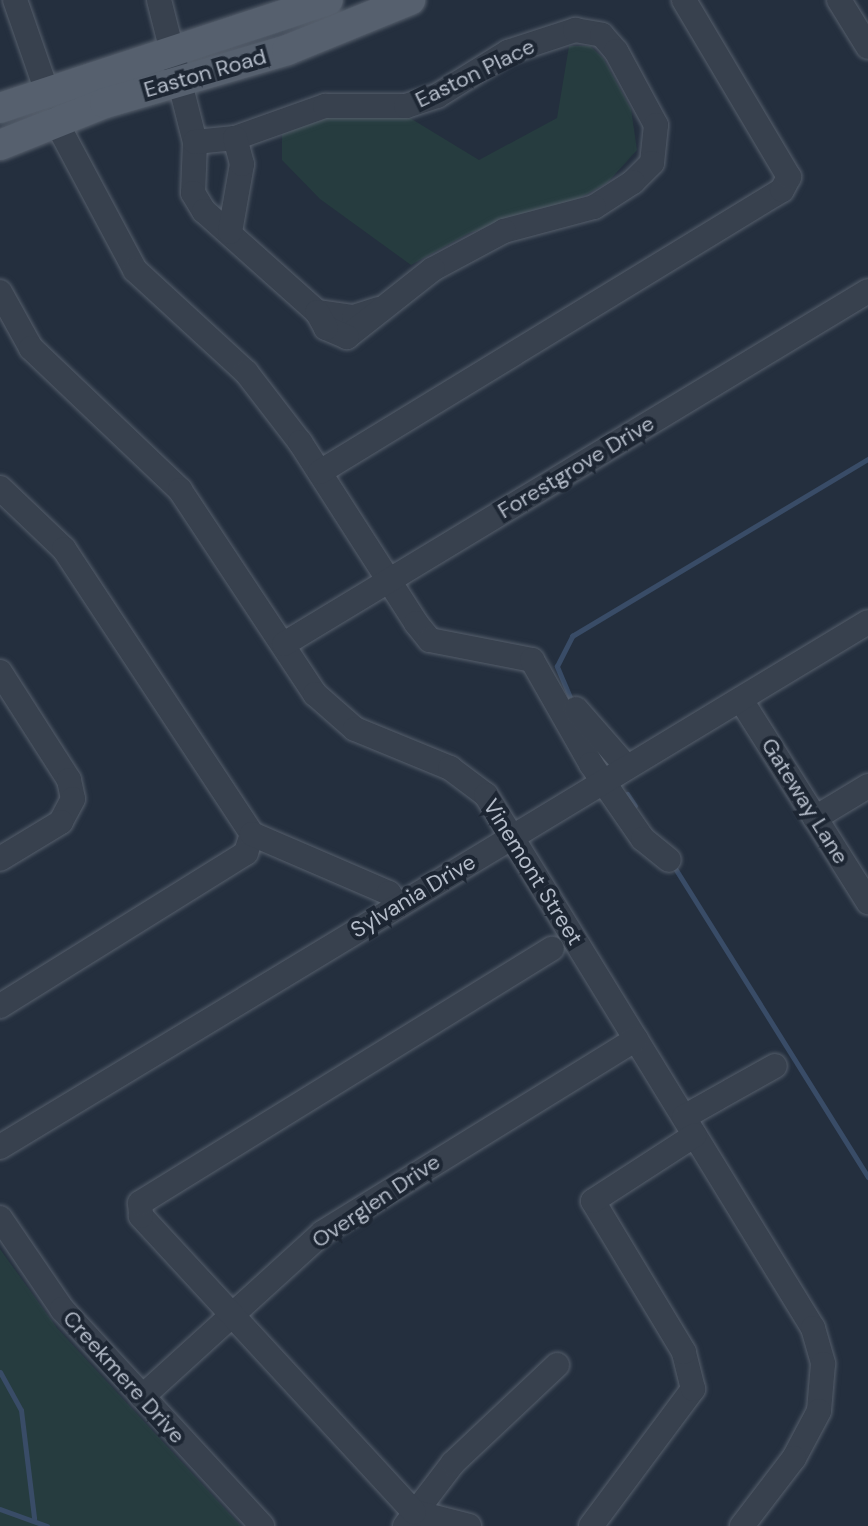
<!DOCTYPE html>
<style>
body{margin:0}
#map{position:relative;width:868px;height:1526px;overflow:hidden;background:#242f3e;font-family:"DM Sans",sans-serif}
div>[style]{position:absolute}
.green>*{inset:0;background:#263c3f}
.stream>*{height:5px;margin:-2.5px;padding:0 2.5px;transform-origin:2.5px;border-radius:2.5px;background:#394c67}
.roads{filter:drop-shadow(0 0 2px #565f6c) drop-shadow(0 0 2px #565f6c)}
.minor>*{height:24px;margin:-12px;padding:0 12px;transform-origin:12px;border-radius:12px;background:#38414e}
.major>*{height:30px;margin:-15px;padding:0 15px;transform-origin:15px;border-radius:15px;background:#56606e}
span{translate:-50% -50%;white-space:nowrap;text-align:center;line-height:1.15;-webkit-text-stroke:8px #1d2633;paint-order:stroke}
.street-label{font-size:22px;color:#b4bcc9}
</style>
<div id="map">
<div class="green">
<i style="clip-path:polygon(569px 46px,590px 46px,603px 58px,631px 109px,637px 150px,607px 183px,574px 201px,469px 233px,411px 265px,320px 199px,282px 160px,282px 130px,332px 116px,410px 118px,479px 160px,557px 118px)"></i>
<i style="clip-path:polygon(0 1249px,57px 1328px,241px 1526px,0 1526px)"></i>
</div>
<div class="stream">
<i style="left:572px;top:702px;width:39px;rotate:-113deg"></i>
<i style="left:557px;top:666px;width:34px;rotate:-63deg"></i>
<i style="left:572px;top:636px;width:345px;rotate:-30.9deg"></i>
<i style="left:627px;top:794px;width:14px;rotate:56deg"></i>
<i style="left:673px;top:865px;width:368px;rotate:58deg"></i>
<i style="left:0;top:1372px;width:43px;rotate:61.1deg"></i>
<i style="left:21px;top:1410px;width:109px;rotate:83.1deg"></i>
<i style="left:0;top:1509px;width:50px;rotate:19.9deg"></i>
</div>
<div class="roads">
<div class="minor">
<i style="left:15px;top:0;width:94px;rotate:70.8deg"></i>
<i style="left:159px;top:0;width:146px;rotate:75.8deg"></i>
<i style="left:195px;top:142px;width:51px;rotate:92.2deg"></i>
<i style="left:193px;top:193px;width:21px;rotate:59deg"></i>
<i style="left:204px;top:211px;width:152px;rotate:41.8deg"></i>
<i style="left:317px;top:312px;width:37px;rotate:8deg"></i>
<i style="left:354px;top:317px;width:26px;rotate:-18deg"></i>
<i style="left:839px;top:0;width:55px;rotate:58.3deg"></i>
<i style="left:55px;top:120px;width:170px;rotate:61.9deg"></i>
<i style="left:135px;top:270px;width:151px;rotate:42.6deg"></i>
<i style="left:246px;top:372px;width:88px;rotate:52.4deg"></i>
<i style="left:300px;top:442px;width:215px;rotate:57.3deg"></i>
<i style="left:416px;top:623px;width:22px;rotate:51deg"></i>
<i style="left:430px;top:640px;width:104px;rotate:11.1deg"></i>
<i style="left:532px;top:660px;width:120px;rotate:60.4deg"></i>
<i style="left:591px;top:764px;width:91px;rotate:55.3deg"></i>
<i style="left:643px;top:839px;width:33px;rotate:39deg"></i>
<i style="left:195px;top:142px;width:40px;rotate:-5.7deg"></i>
<i style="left:235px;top:138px;width:96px;rotate:-19.6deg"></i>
<i style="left:325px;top:106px;width:81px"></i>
<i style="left:406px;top:106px;width:33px;rotate:-18deg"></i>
<i style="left:437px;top:96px;width:84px;rotate:-31.8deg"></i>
<i style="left:508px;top:52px;width:71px;rotate:-18.2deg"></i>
<i style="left:575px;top:30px;width:27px;rotate:10deg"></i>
<i style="left:602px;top:35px;width:21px;rotate:49deg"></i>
<i style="left:616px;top:51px;width:84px;rotate:61.6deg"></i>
<i style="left:656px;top:125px;width:38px;rotate:96deg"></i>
<i style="left:652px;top:163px;width:27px;rotate:135deg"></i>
<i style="left:633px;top:182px;width:46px;rotate:147.3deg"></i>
<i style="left:594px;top:207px;width:93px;rotate:165.1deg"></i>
<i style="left:504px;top:231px;width:81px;rotate:151.8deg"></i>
<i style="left:433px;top:269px;width:110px;rotate:141.7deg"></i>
<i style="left:347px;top:337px;width:23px;rotate:-157deg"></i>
<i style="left:326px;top:328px;width:18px;rotate:-119deg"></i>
<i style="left:230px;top:232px;width:69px;rotate:-80deg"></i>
<i style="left:242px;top:164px;width:27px;rotate:-105deg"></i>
<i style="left:0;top:292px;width:64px;rotate:61deg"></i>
<i style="left:31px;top:348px;width:206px;rotate:43.6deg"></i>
<i style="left:180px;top:490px;width:245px;rotate:56.5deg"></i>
<i style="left:315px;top:694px;width:53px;rotate:41.2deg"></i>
<i style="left:355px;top:729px;width:103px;rotate:22.3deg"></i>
<i style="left:450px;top:768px;width:45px;rotate:36.9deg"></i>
<i style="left:486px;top:795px;width:625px;rotate:58.47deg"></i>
<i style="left:813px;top:1328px;width:37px;rotate:74deg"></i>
<i style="left:823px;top:1364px;width:47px;rotate:94.9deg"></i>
<i style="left:819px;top:1411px;width:53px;rotate:118deg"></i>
<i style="left:794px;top:1458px;width:86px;rotate:127.4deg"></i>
<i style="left:320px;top:472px;width:541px;rotate:-31.4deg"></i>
<i style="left:782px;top:190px;width:15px;rotate:-62deg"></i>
<i style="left:789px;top:177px;width:206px;rotate:-120.7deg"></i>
<i style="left:0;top:488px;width:88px;rotate:43.6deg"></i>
<i style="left:64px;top:549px;width:341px;rotate:56.6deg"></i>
<i style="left:252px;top:834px;width:20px;rotate:108deg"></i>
<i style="left:246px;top:853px;width:290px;rotate:148.1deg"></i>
<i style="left:284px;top:644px;width:682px;rotate:-31.15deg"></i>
<i style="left:0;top:672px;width:128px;rotate:57.4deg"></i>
<i style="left:69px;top:780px;width:19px;rotate:78deg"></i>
<i style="left:73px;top:799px;width:26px;rotate:118deg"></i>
<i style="left:61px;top:822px;width:71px;rotate:148.8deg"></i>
<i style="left:741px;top:700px;width:239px;rotate:57.8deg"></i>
<i style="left:576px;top:709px;width:77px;rotate:48.7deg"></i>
<i style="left:815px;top:818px;width:62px;rotate:-31.1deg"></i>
<i style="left:252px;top:834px;width:149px;rotate:23.3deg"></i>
<i style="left:389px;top:893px;width:14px;rotate:56deg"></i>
<i style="left:684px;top:1117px;width:104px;rotate:-29.3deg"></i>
<i style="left:0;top:1147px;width:1014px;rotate:-31.17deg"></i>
<i style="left:0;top:1218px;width:110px;rotate:55.7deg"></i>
<i style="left:62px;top:1309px;width:295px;rotate:47.3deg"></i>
<i style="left:142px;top:1397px;width:244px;rotate:-42.3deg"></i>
<i style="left:322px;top:1233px;width:369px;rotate:-31.7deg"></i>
<i style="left:405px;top:1526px;width:79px;rotate:-52.7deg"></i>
<i style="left:453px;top:1463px;width:143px;rotate:-43.3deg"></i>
<i style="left:469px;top:1526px;width:57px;rotate:-165.7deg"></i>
<i style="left:414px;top:1512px;width:403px;rotate:-132.7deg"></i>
<i style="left:141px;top:1216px;width:13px;rotate:-94deg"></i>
<i style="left:140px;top:1203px;width:484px;rotate:-31.7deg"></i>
<i style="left:591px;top:1526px;width:171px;rotate:-53.3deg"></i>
<i style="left:693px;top:1389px;width:38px;rotate:-104deg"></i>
<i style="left:684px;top:1352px;width:176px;rotate:-121.1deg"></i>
<i style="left:593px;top:1201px;width:121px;rotate:-32.9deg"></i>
</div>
<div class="major">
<i style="left:0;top:108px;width:345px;rotate:-18.2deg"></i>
<i style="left:0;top:145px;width:113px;rotate:-21.8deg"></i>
<i style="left:105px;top:103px;width:190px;rotate:-16.2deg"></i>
<i style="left:287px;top:50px;width:133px;rotate:-22.1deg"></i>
</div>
</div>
<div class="street-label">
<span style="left:205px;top:73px;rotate:-16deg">Easton Road</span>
<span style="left:475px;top:73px;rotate:-26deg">Easton Place</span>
<span style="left:576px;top:467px;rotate:-31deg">Forestgrove Drive</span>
<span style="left:805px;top:801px;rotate:58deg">Gateway Lane</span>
<span style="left:533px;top:872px;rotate:58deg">Vinemont Street</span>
<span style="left:413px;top:896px;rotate:-31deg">Sylvania Drive</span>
<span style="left:376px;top:1201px;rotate:-34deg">Overglen Drive</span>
<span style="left:124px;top:1377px;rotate:48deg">Creekmere Drive</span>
</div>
</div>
